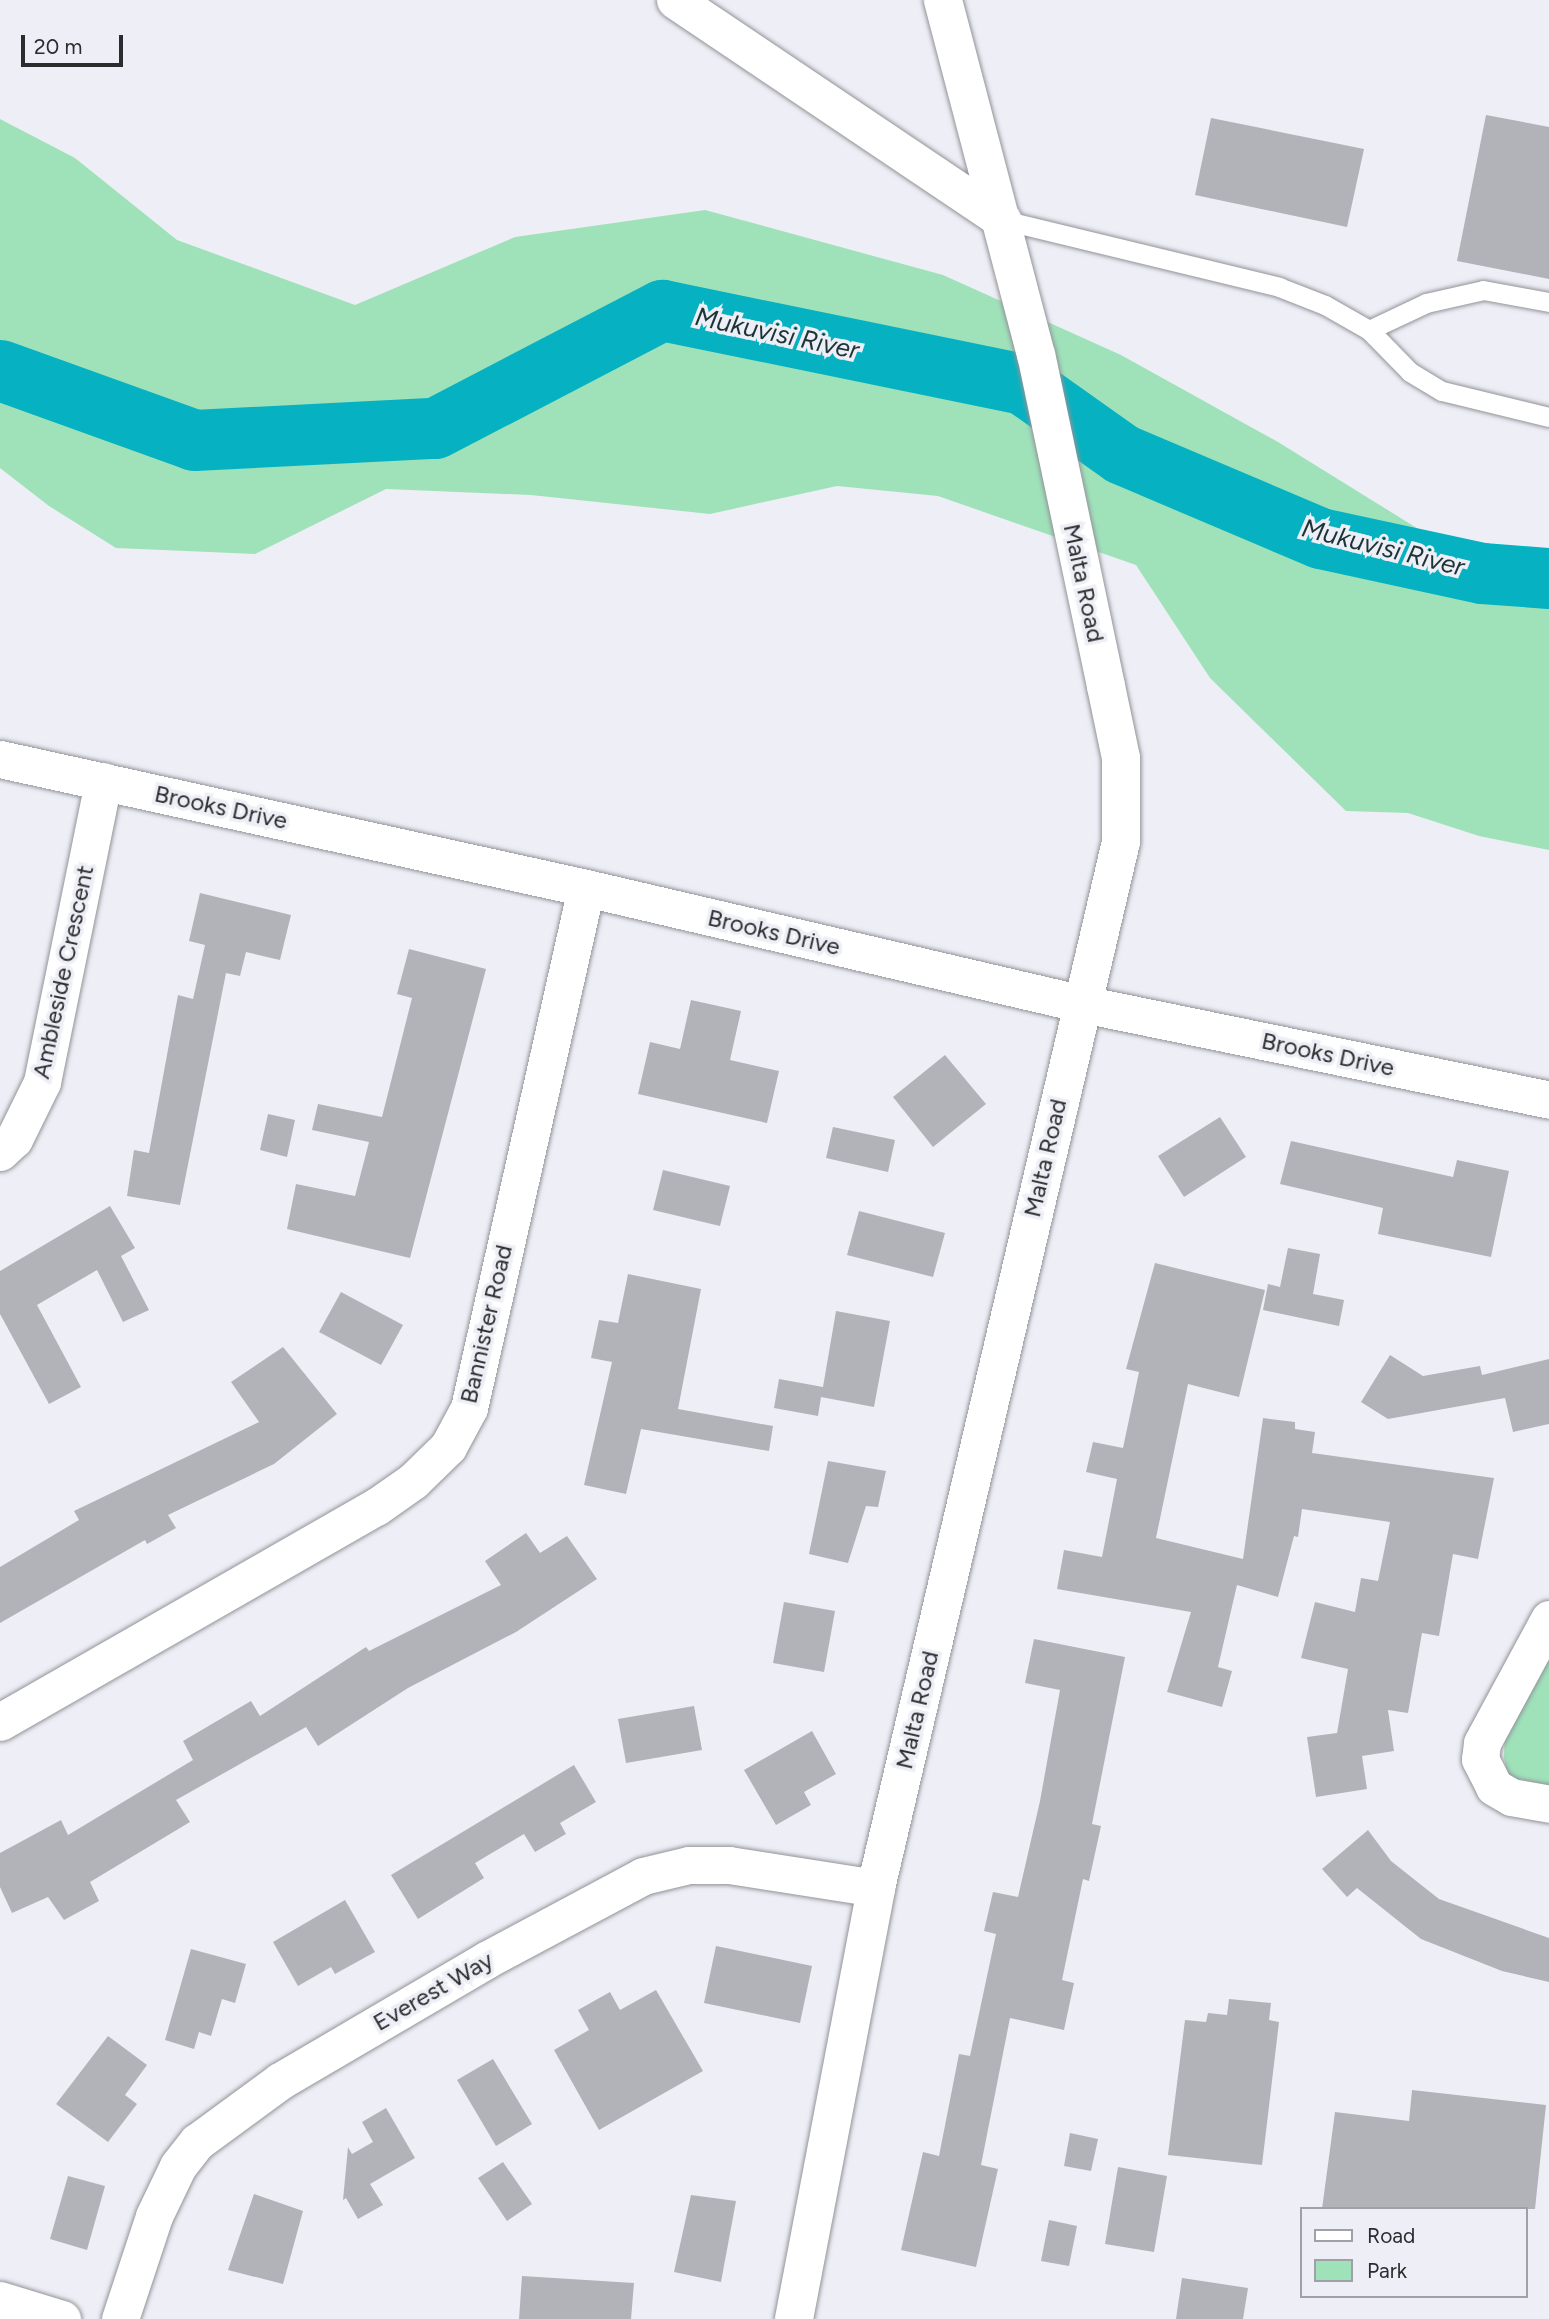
<!DOCTYPE html>
<style>
body{margin:0}
#map{position:relative;width:1549px;height:2319px;overflow:hidden;background:#eeeff6;font-family:Figtree,sans-serif}
div>[style]{position:absolute}
.green>*{inset:0;background:#9fe2ba}
.river>*{height:61px;margin:-30.5px;padding:0 30.5px;transform-origin:30.5px;border-radius:30.5px;background:#06b2c1}
.building>*{inset:0;background:#b2b3b9}
.roads{filter:drop-shadow(0 0 2px #929399) drop-shadow(0 0 2px #929399)}
.lane>*{height:19px;margin:-9.5px;padding:0 9.5px;transform-origin:9.5px;border-radius:9.5px;background:#fff}
.street>*{height:37px;margin:-18.5px;padding:0 18.5px;transform-origin:18.5px;border-radius:18.5px;background:#fff}
.secondary>*{height:38px;margin:-19px;padding:0 19px;transform-origin:19px;border-radius:19px;background:#fff}
span{translate:-50% -50%;white-space:nowrap;text-align:center;line-height:1.15;-webkit-text-stroke:7px #eeeff6;paint-order:stroke}
.street-label{font-size:24px;color:#2c2c2f}
.water-label{font-size:26px;color:#1c3436;font-style:italic}
.legend{position:absolute;left:1300px;top:2207px;width:228px;height:91px;box-sizing:border-box;background:#eeeff6;border:2px solid #a0a1a6;margin:0;padding:9px 12px;list-style:none;font-size:21px;color:#2c2c2f}
.legend li{display:flex;align-items:center;gap:14px;height:35px}
.legend b{width:35px;border:2px solid #a0a1a6}
.scale{position:absolute;left:21px;top:35px;width:102px;height:32px;box-sizing:border-box;border:4px solid #2c2c2f;border-top:0;padding-left:9px;font-size:21px;line-height:24px;white-space:nowrap;color:#2c2c2f;-webkit-text-stroke:5px #eeeff6;paint-order:stroke}
</style>
<div id="map">
<div class="green">
<i style="clip-path:polygon(0 119px,75px 158px,177px 240px,355px 305px,515px 237px,705px 210px,943px 275px,1121px 355px,1278px 442px,1449px 548px,1549px 559px,1549px 850px,1479px 836px,1408px 813px,1346px 811px,1210px 678px,1136px 565px,938px 496px,837px 486px,710px 514px,531px 495px,386px 489px,255px 554px,116px 548px,49px 506px,0 468px)"></i>
<i style="clip-path:polygon(1549px 1652px,1549px 1787px,1528px 1785px,1508px 1776px,1504px 1758px,1505px 1729px)"></i>
</div>
<div class="river">
<i style="left:0;top:370px;width:206px;rotate:19.8deg"></i>
<i style="left:194px;top:440px;width:241px;rotate:-2.9deg"></i>
<i style="left:435px;top:428px;width:256px;rotate:-27.5deg"></i>
<i style="left:662px;top:310px;width:369px;rotate:11.6deg"></i>
<i style="left:1023px;top:384px;width:121px;rotate:35.3deg"></i>
<i style="left:1122px;top:454px;width:215px;rotate:23deg"></i>
<i style="left:1320px;top:538px;width:166px;rotate:12.2deg"></i>
<i style="left:1482px;top:573px;width:67px;rotate:4.3deg"></i>
</div>
<div class="building">
<i style="clip-path:polygon(1486px 115px,1549px 127px,1549px 279px,1457px 261px)"></i>
<i style="clip-path:polygon(1211px 118px,1364px 149px,1347px 227px,1195px 195px)"></i>
<i style="clip-path:polygon(200px 893px,291px 915px,280px 960px,246px 952px,240px 976px,226px 973px,180px 1205px,127px 1196px,134px 1150px,149px 1153px,178px 995px,193px 999px,205px 945px,189px 941px)"></i>
<i style="clip-path:polygon(409px 949px,486px 969px,410px 1258px,287px 1229px,296px 1184px,355px 1196px,369px 1142px,312px 1130px,318px 1104px,382px 1117px,412px 998px,397px 994px)"></i>
<i style="clip-path:polygon(691px 1000px,741px 1011px,730px 1060px,779px 1071px,767px 1123px,638px 1094px,650px 1042px,680px 1049px)"></i>
<i style="clip-path:polygon(945px 1055px,986px 1104px,933px 1147px,893px 1097px)"></i>
<i style="clip-path:polygon(268px 1114px,295px 1120px,287px 1157px,260px 1150px)"></i>
<i style="clip-path:polygon(1220px 1117px,1246px 1157px,1184px 1197px,1158px 1156px)"></i>
<i style="clip-path:polygon(833px 1127px,895px 1140px,888px 1172px,826px 1158px)"></i>
<i style="clip-path:polygon(1291px 1141px,1453px 1177px,1457px 1160px,1509px 1171px,1491px 1257px,1378px 1234px,1383px 1208px,1280px 1184px)"></i>
<i style="clip-path:polygon(663px 1170px,730px 1186px,720px 1226px,653px 1210px)"></i>
<i style="clip-path:polygon(110px 1206px,135px 1248px,121px 1256px,149px 1310px,123px 1322px,97px 1270px,37px 1305px,81px 1387px,49px 1404px,0 1314px,0 1271px)"></i>
<i style="clip-path:polygon(859px 1211px,945px 1233px,933px 1277px,847px 1255px)"></i>
<i style="clip-path:polygon(1288px 1248px,1320px 1254px,1313px 1294px,1344px 1300px,1339px 1326px,1263px 1310px,1268px 1284px,1280px 1287px)"></i>
<i style="clip-path:polygon(1155px 1263px,1265px 1290px,1239px 1397px,1188px 1384px,1156px 1538px,1243px 1559px,1263px 1418px,1295px 1422px,1295px 1429px,1315px 1432px,1312px 1453px,1494px 1478px,1478px 1559px,1453px 1554px,1439px 1636px,1422px 1633px,1408px 1713px,1388px 1710px,1394px 1751px,1362px 1756px,1367px 1789px,1316px 1797px,1307px 1737px,1337px 1733px,1348px 1669px,1301px 1658px,1315px 1602px,1355px 1612px,1361px 1578px,1378px 1581px,1390px 1522px,1302px 1509px,1298px 1537px,1294px 1536px,1278px 1597px,1237px 1585px,1218px 1667px,1232px 1671px,1222px 1707px,1167px 1692px,1191px 1612px,1057px 1589px,1064px 1550px,1102px 1557px,1117px 1479px,1086px 1472px,1093px 1442px,1123px 1448px,1139px 1372px,1126px 1369px)"></i>
<i style="clip-path:polygon(628px 1274px,701px 1289px,678px 1409px,773px 1426px,769px 1451px,641px 1429px,626px 1494px,584px 1485px,612px 1362px,591px 1358px,599px 1320px,618px 1323px)"></i>
<i style="clip-path:polygon(341px 1292px,403px 1325px,381px 1365px,319px 1332px)"></i>
<i style="clip-path:polygon(836px 1311px,890px 1321px,874px 1407px,821px 1397px,818px 1416px,774px 1408px,779px 1379px,823px 1387px)"></i>
<i style="clip-path:polygon(283px 1347px,337px 1414px,274px 1464px,168px 1515px,176px 1528px,147px 1544px,145px 1540px,0 1623px,0 1567px,79px 1520px,74px 1511px,259px 1422px,231px 1382px)"></i>
<i style="clip-path:polygon(1390px 1355px,1423px 1376px,1480px 1366px,1482px 1375px,1549px 1359px,1549px 1424px,1513px 1432px,1505px 1398px,1388px 1419px,1361px 1402px)"></i>
<i style="clip-path:polygon(828px 1461px,886px 1471px,878px 1507px,866px 1506px,848px 1563px,809px 1554px)"></i>
<i style="clip-path:polygon(526px 1533px,540px 1553px,567px 1536px,597px 1579px,516px 1632px,408px 1688px,318px 1746px,306px 1727px,176px 1800px,190px 1822px,90px 1882px,99px 1901px,64px 1920px,48px 1897px,12px 1913px,0 1887px,0 1853px,61px 1820px,68px 1835px,193px 1760px,183px 1741px,251px 1701px,260px 1716px,366px 1647px,369px 1651px,501px 1585px,485px 1561px)"></i>
<i style="clip-path:polygon(784px 1602px,835px 1611px,824px 1672px,773px 1663px)"></i>
<i style="clip-path:polygon(1034px 1639px,1125px 1657px,1092px 1824px,1101px 1826px,1089px 1881px,1083px 1879px,1062px 1980px,1074px 1983px,1064px 2030px,1010px 2018px,981px 2165px,998px 2169px,976px 2267px,901px 2250px,923px 2152px,939px 2156px,959px 2054px,970px 2056px,996px 1934px,984px 1931px,993px 1892px,1018px 1897px,1040px 1801px,1060px 1690px,1025px 1683px)"></i>
<i style="clip-path:polygon(694px 1706px,702px 1750px,626px 1763px,618px 1719px)"></i>
<i style="clip-path:polygon(812px 1731px,836px 1774px,804px 1792px,811px 1805px,776px 1825px,744px 1770px)"></i>
<i style="clip-path:polygon(574px 1765px,596px 1802px,560px 1823px,566px 1834px,535px 1852px,524px 1834px,475px 1863px,484px 1878px,418px 1919px,391px 1875px)"></i>
<i style="clip-path:polygon(1368px 1830px,1391px 1861px,1439px 1899px,1549px 1938px,1549px 1982px,1502px 1971px,1421px 1939px,1357px 1888px,1347px 1897px,1322px 1869px)"></i>
<i style="clip-path:polygon(345px 1900px,375px 1952px,335px 1974px,331px 1967px,298px 1986px,273px 1942px)"></i>
<i style="clip-path:polygon(716px 1946px,812px 1966px,800px 2023px,704px 2003px)"></i>
<i style="clip-path:polygon(191px 1949px,246px 1964px,235px 2003px,222px 1999px,211px 2036px,199px 2032px,194px 2049px,165px 2040px)"></i>
<i style="clip-path:polygon(656px 1990px,703px 2071px,599px 2130px,554px 2050px,589px 2030px,578px 2010px,610px 1992px,620px 2010px)"></i>
<i style="clip-path:polygon(1229px 1999px,1271px 2003px,1269px 2020px,1279px 2022px,1262px 2165px,1168px 2155px,1185px 2020px,1206px 2022px,1208px 2013px,1227px 2015px)"></i>
<i style="clip-path:polygon(108px 2036px,147px 2065px,125px 2095px,137px 2104px,108px 2142px,56px 2104px)"></i>
<i style="clip-path:polygon(493px 2059px,532px 2124px,496px 2146px,457px 2080px)"></i>
<i style="clip-path:polygon(1412px 2090px,1546px 2105px,1535px 2209px,1322px 2209px,1335px 2112px,1409px 2121px)"></i>
<i style="clip-path:polygon(386px 2108px,415px 2158px,370px 2184px,383px 2205px,358px 2219px,346px 2198px,343px 2200px,348px 2147px,352px 2154px,373px 2142px,362px 2122px)"></i>
<i style="clip-path:polygon(1070px 2133px,1098px 2139px,1091px 2171px,1064px 2166px)"></i>
<i style="clip-path:polygon(503px 2162px,532px 2204px,507px 2221px,478px 2178px)"></i>
<i style="clip-path:polygon(1118px 2167px,1167px 2176px,1154px 2252px,1105px 2244px)"></i>
<i style="clip-path:polygon(68px 2176px,105px 2186px,87px 2250px,50px 2239px)"></i>
<i style="clip-path:polygon(254px 2194px,303px 2211px,283px 2284px,228px 2270px)"></i>
<i style="clip-path:polygon(691px 2195px,736px 2201px,721px 2282px,674px 2272px)"></i>
<i style="clip-path:polygon(1049px 2220px,1077px 2226px,1069px 2266px,1041px 2261px)"></i>
<i style="clip-path:polygon(522px 2276px,634px 2283px,631px 2319px,519px 2319px)"></i>
<i style="clip-path:polygon(1182px 2278px,1248px 2288px,1243px 2319px,1176px 2319px)"></i>
</div>
<div class="roads">
<div class="lane">
<i style="left:1003px;top:220px;width:284px;rotate:13.6deg"></i>
<i style="left:1279px;top:287px;width:49px;rotate:21.4deg"></i>
<i style="left:1325px;top:305px;width:51px;rotate:29.6deg"></i>
<i style="left:1369px;top:330px;width:59px;rotate:45.7deg"></i>
<i style="left:1410px;top:372px;width:37px;rotate:31deg"></i>
<i style="left:1442px;top:391px;width:110px;rotate:13.7deg"></i>
<i style="left:1369px;top:330px;width:63px;rotate:-25.3deg"></i>
<i style="left:1426px;top:303px;width:58px;rotate:-12.8deg"></i>
<i style="left:1483px;top:290px;width:67px;rotate:10.3deg"></i>
</div>
<div class="street">
<i style="left:675px;top:0;width:395px;rotate:33.9deg"></i>
<i style="left:0;top:759px;width:600px;rotate:12.41deg"></i>
<i style="left:586px;top:888px;width:510px;rotate:13.14deg"></i>
<i style="left:1083px;top:1004px;width:476px;rotate:11.6deg"></i>
<i style="left:0;top:1152px;width:19px;rotate:-43deg"></i>
<i style="left:14px;top:1139px;width:64px;rotate:-63.8deg"></i>
<i style="left:42px;top:1082px;width:307px;rotate:-78.5deg"></i>
<i style="left:1549px;top:1619px;width:141px;rotate:118.4deg"></i>
<i style="left:1482px;top:1743px;width:16px;rotate:97deg"></i>
<i style="left:1480px;top:1759px;width:31px;rotate:63deg"></i>
<i style="left:1494px;top:1787px;width:20px;rotate:30deg"></i>
<i style="left:1511px;top:1797px;width:39px;rotate:10deg"></i>
<i style="left:0;top:1722px;width:433px;rotate:-29.8deg"></i>
<i style="left:376px;top:1507px;width:45px;rotate:-35.1deg"></i>
<i style="left:413px;top:1481px;width:49px;rotate:-44.2deg"></i>
<i style="left:448px;top:1447px;width:44px;rotate:-61.7deg"></i>
<i style="left:469px;top:1408px;width:533px;rotate:-77.32deg"></i>
<i style="left:0;top:2300px;width:65px;rotate:17deg"></i>
<i style="left:120px;top:2319px;width:108px;rotate:-71.7deg"></i>
<i style="left:154px;top:2216px;width:55px;rotate:-64.4deg"></i>
<i style="left:178px;top:2166px;width:31px;rotate:-52deg"></i>
<i style="left:197px;top:2142px;width:103px;rotate:-36.3deg"></i>
<i style="left:280px;top:2081px;width:239px;rotate:-30.4deg"></i>
<i style="left:486px;top:1960px;width:178px;rotate:-28.1deg"></i>
<i style="left:643px;top:1876px;width:47px;rotate:-13.4deg"></i>
<i style="left:689px;top:1865px;width:40px"></i>
<i style="left:729px;top:1865px;width:149px;rotate:8.9deg"></i>
</div>
<div class="secondary">
<i style="left:794px;top:2319px;width:439px;rotate:-79.2deg"></i>
<i style="left:876px;top:1888px;width:1074px;rotate:-76.82deg"></i>
<i style="left:1121px;top:842px;width:84px;rotate:-90deg"></i>
<i style="left:1121px;top:758px;width:74px;rotate:-101.8deg"></i>
<i style="left:1106px;top:686px;width:338px;rotate:-101.9deg"></i>
<i style="left:1036px;top:355px;width:367px;rotate:-104.7deg"></i>
</div>
</div>
<div class="street-label">
<span style="left:1084px;top:583px;rotate:78deg">Malta Road</span>
<span style="left:221px;top:807px;rotate:12deg">Brooks Drive</span>
<span style="left:774px;top:932px;rotate:13deg">Brooks Drive</span>
<span style="left:63px;top:972px;rotate:-78deg">Ambleside Crescent</span>
<span style="left:1328px;top:1054px;rotate:12deg">Brooks Drive</span>
<span style="left:1045px;top:1158px;rotate:-77deg">Malta Road</span>
<span style="left:486px;top:1324px;rotate:-77deg">Bannister Road</span>
<span style="left:917px;top:1710px;rotate:-77deg">Malta Road</span>
<span style="left:433px;top:1991px;rotate:-30deg">Everest Way</span>
</div>
<div class="water-label">
<span style="left:777px;top:334px;rotate:12deg">Mukuvisi River</span>
<span style="left:1383px;top:548px;rotate:14deg">Mukuvisi River</span>
</div>
<ul class="legend">
<li><b style="height:9px;background:#fff"></b>Road</li>
<li><b style="height:19px;background:#9fe2ba"></b>Park</li>
</ul>
<div class="scale">20 m</div>
</div>
